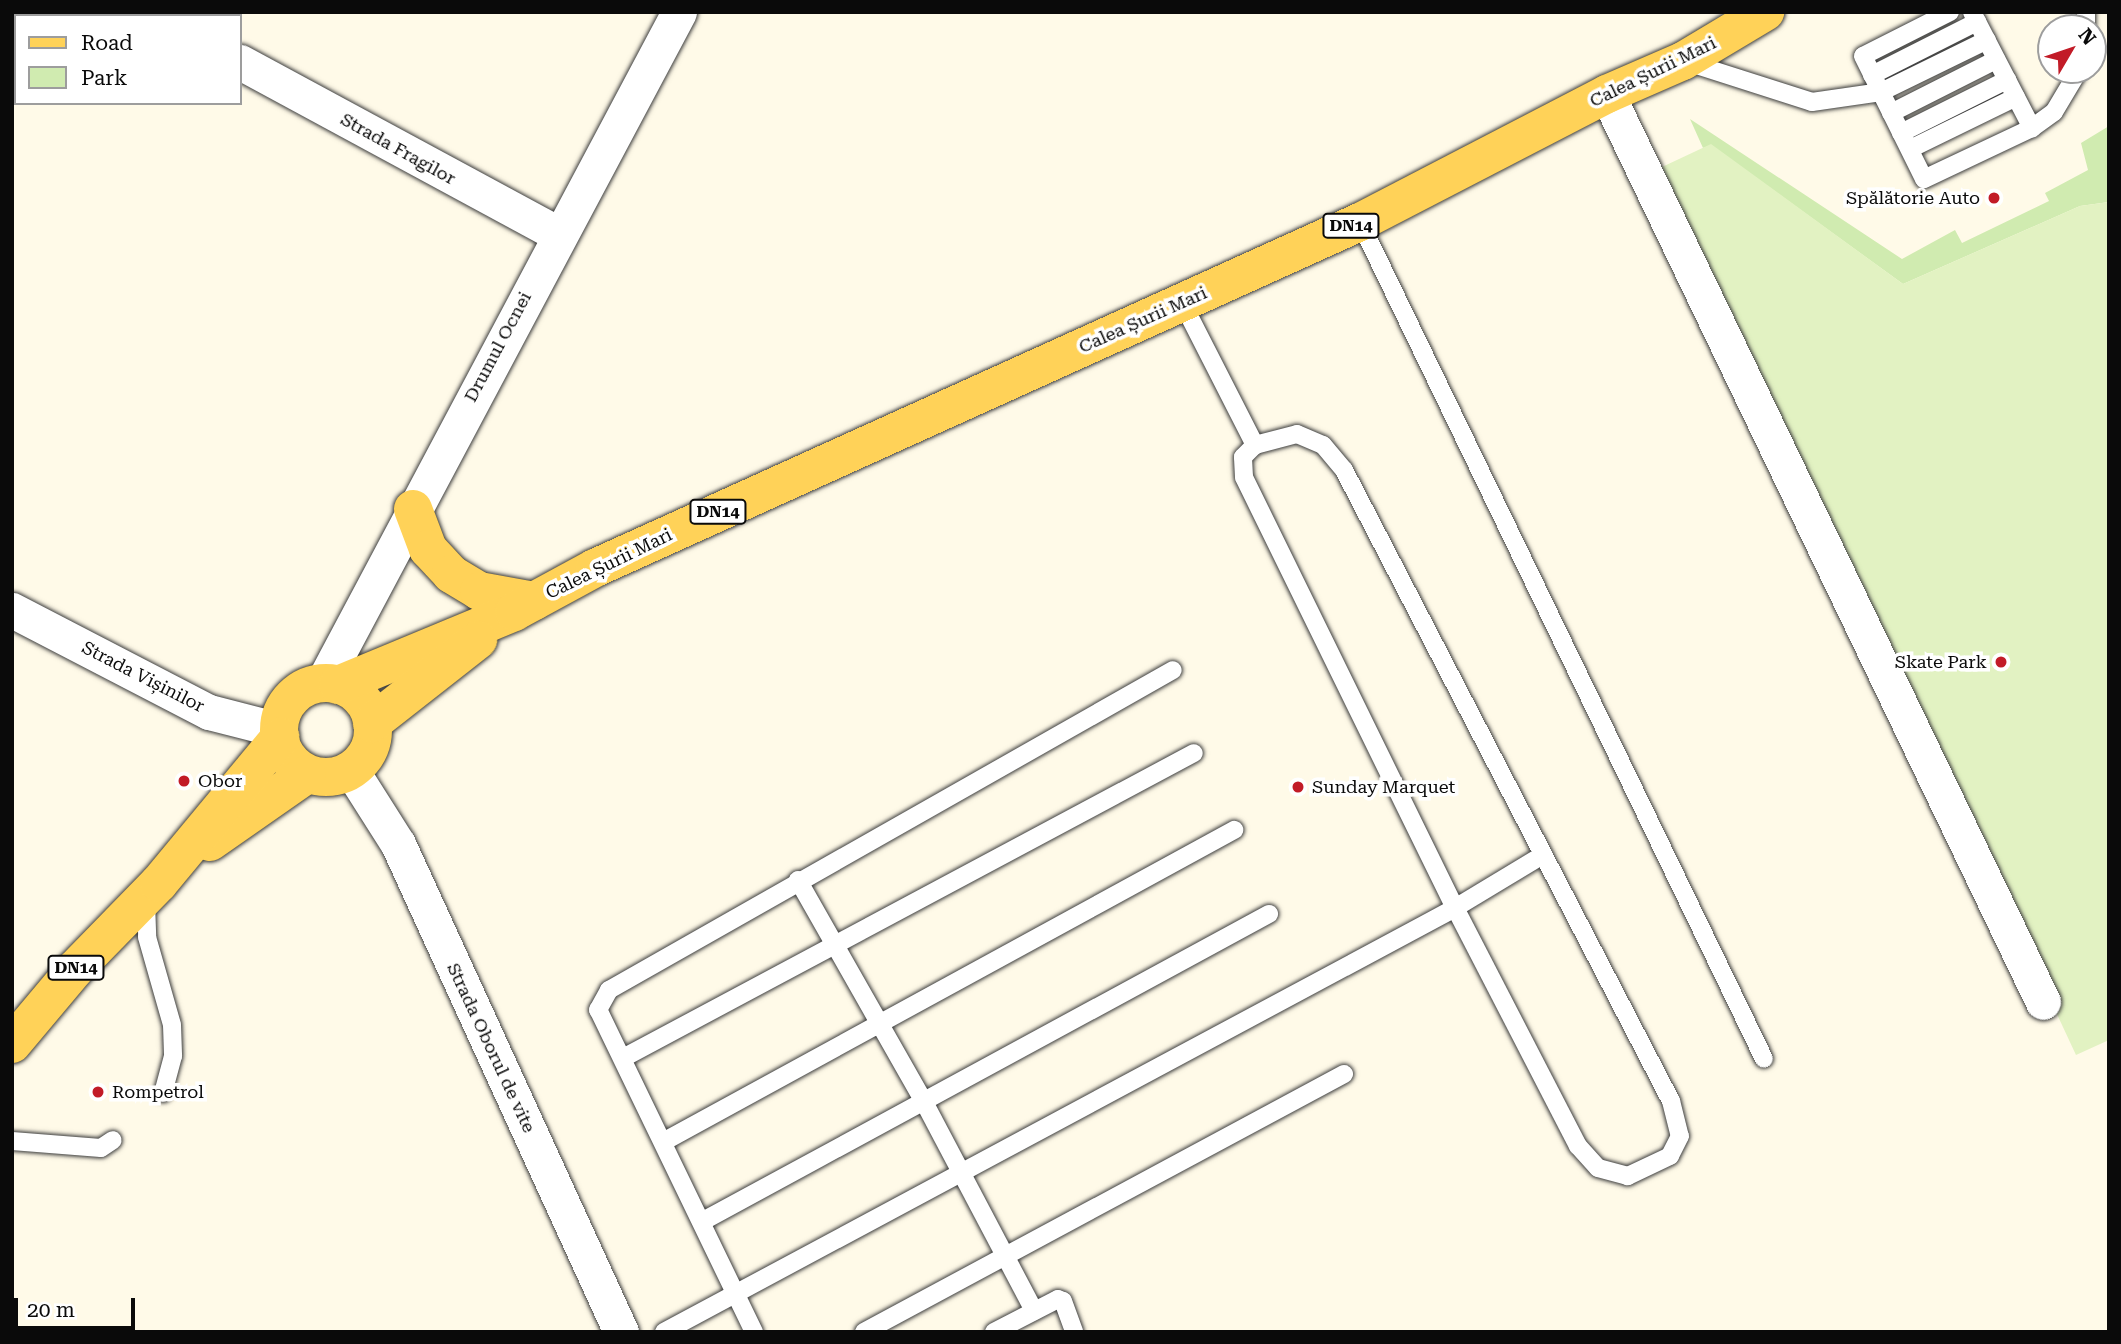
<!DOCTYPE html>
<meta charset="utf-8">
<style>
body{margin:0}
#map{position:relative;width:2121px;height:1344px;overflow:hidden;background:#fffae8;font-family:"Roboto Serif",serif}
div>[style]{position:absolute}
.green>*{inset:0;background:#d0ebb0}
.pitch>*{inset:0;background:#e2f2c2}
.roads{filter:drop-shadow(0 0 2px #3d3d3d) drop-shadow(0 0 2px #3d3d3d)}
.service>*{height:18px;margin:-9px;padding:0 9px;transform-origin:9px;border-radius:9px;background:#fff}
.minor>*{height:35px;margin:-17.5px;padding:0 17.5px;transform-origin:17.5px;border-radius:17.5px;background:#fff}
.primary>*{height:38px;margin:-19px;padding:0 19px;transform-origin:19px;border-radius:19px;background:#ffd258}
.primary>.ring{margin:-19px;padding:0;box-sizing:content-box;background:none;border:38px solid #ffd258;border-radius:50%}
.dots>*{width:19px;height:19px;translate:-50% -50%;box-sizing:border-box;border:4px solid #fff;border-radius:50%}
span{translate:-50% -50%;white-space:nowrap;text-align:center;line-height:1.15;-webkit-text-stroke:7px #fff;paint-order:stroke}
.shield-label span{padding:2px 5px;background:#fff;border:2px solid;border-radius:5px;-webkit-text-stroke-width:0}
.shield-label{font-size:16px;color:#0a0a0a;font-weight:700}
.street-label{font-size:18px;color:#0a0a0a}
.poi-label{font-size:18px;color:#0a0a0a}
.right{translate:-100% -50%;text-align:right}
.left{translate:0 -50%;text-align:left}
.frame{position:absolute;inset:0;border:14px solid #0a0a0a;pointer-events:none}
.legend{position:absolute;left:14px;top:14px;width:228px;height:91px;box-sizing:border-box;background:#fff;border:2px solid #9d9d9d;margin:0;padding:9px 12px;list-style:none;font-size:21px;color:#0a0a0a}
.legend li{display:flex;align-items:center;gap:14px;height:35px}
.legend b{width:35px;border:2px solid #9d9d9d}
.north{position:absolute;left:2037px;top:14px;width:70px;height:70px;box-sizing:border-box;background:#fff;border:2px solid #9d9d9d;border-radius:50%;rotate:51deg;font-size:19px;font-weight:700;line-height:28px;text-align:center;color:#0a0a0a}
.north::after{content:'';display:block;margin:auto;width:24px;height:32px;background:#c21b27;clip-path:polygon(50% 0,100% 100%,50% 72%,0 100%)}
.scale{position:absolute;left:14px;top:1298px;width:121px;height:32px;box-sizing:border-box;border:4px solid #0a0a0a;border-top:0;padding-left:9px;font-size:21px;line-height:24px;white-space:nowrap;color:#0a0a0a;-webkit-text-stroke:5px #fff;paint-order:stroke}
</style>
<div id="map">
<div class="green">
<i style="clip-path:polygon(1690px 119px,1902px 259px,1955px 230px,1962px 243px,2049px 201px,2045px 193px,2088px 170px,2081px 143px,2109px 126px,2109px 202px,2080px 206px,1903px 284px,1711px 145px,1703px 148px)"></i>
</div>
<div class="pitch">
<i style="clip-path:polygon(1711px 144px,1903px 284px,2080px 206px,2109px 202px,2109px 1040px,2076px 1055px,1662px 167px)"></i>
</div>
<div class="roads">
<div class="service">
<i style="left:1950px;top:12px;width:97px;rotate:153.2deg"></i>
<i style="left:1863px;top:56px;width:137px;rotate:63.6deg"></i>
<i style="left:1924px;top:179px;width:119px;rotate:-25.3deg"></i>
<i style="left:2032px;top:128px;width:27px;rotate:-36deg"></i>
<i style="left:2054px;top:112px;width:49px;rotate:-59.2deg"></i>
<i style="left:1972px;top:12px;width:131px;rotate:62.7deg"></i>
<i style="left:2086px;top:12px;width:16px;rotate:90deg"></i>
<i style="left:1687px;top:62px;width:131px;rotate:17.7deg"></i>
<i style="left:1812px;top:102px;width:70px;rotate:-8.2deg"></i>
<i style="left:1881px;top:92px;width:118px;rotate:-26.1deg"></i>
<i style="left:1872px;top:75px;width:118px;rotate:-26.8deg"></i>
<i style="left:1891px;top:113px;width:118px;rotate:-26.8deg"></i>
<i style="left:1901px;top:133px;width:119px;rotate:-26.6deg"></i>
<i style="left:1910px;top:149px;width:118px;rotate:-26.1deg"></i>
<i style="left:1360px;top:222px;width:929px;rotate:64.23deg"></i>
<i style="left:1182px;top:302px;width:161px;rotate:63deg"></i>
<i style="left:1297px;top:434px;width:28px;rotate:23deg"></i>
<i style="left:1323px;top:445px;width:33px;rotate:50deg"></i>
<i style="left:1344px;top:470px;width:711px;rotate:62.61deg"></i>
<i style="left:1671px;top:1101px;width:36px;rotate:76deg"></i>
<i style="left:1680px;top:1136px;width:22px;rotate:117deg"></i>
<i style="left:1670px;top:1156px;width:47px;rotate:154.5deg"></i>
<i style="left:1628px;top:1176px;width:31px;rotate:-165deg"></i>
<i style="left:1598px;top:1168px;width:30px;rotate:-132deg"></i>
<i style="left:1578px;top:1146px;width:268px;rotate:-117.3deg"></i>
<i style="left:1455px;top:908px;width:480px;rotate:-116.1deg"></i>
<i style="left:1244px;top:477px;width:20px;rotate:-93deg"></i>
<i style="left:1243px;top:457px;width:17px;rotate:-45deg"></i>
<i style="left:1255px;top:445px;width:43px;rotate:-14.7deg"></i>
<i style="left:798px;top:880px;width:255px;rotate:60.4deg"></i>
<i style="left:924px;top:1102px;width:236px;rotate:62.2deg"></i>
<i style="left:146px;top:902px;width:35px;rotate:88deg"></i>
<i style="left:147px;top:937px;width:91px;rotate:74.1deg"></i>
<i style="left:172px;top:1025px;width:31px;rotate:88deg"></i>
<i style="left:173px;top:1056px;width:38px;rotate:105deg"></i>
<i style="left:623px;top:1058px;width:647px;rotate:-28.11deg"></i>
<i style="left:12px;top:1141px;width:89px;rotate:4.5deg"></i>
<i style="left:101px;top:1148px;width:14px;rotate:-34deg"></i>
<i style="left:663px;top:1142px;width:651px;rotate:-28.65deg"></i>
<i style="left:703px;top:1221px;width:644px;rotate:-28.48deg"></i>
<i style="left:664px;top:1332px;width:897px;rotate:-28.19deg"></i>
<i style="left:1455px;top:908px;width:103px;rotate:-31.1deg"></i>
<i style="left:754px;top:1332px;width:358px;rotate:-115.8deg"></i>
<i style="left:598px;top:1010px;width:23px;rotate:-61deg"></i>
<i style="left:609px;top:990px;width:648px;rotate:-29.57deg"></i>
<i style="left:864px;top:1332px;width:545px;rotate:-28.26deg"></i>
<i style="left:994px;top:1332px;width:72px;rotate:-27.3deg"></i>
<i style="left:1058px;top:1299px;width:5px;rotate:22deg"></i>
<i style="left:1063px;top:1301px;width:33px;rotate:70deg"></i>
</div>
<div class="minor">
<i style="left:148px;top:12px;width:7px;rotate:34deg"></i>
<i style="left:240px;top:62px;width:362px;rotate:28.4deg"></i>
<i style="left:1607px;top:94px;width:1007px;rotate:64.35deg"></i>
<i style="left:12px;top:610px;width:222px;rotate:27.4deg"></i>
<i style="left:209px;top:712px;width:72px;rotate:14.4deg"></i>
<i style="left:322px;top:684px;width:761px;rotate:-62.02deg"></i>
<i style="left:351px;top:770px;width:88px;rotate:57.6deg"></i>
<i style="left:398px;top:844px;width:537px;rotate:65.44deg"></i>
</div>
<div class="primary">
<i style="left:413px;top:509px;width:43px;rotate:69.4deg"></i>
<i style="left:428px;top:549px;width:34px;rotate:47deg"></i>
<i style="left:451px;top:574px;width:33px;rotate:31deg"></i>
<i style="left:479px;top:591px;width:56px;rotate:10.3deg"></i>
<i class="ring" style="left:279px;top:683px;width:56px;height:56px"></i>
<i style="left:338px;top:685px;width:191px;rotate:-22.5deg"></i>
<i style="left:514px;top:612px;width:92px;rotate:-28.5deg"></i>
<i style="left:595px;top:568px;width:840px;rotate:-24.34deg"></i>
<i style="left:1360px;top:222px;width:278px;rotate:-27.4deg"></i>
<i style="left:1607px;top:94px;width:83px;rotate:-23.5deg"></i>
<i style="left:1683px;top:61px;width:96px;rotate:-30.9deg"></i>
<i style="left:372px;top:723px;width:135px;rotate:-38.1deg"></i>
<i style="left:210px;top:842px;width:118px;rotate:-35deg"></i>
<i style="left:12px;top:1044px;width:98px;rotate:-50deg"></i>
<i style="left:75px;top:969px;width:120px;rotate:-45.7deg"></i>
<i style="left:159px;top:883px;width:190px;rotate:-50.3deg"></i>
</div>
</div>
<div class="dots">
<i style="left:1994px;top:198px;background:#c21b27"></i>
<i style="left:2001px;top:662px;background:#c21b27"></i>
<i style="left:184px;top:781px;background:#c21b27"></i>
<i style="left:1298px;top:787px;background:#c21b27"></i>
<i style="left:98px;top:1092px;background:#c21b27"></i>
</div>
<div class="shield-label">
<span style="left:1351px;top:226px">DN14</span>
<span style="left:718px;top:512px">DN14</span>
<span style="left:76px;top:968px">DN14</span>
</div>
<div class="street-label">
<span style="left:1653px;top:72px;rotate:-26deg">Calea Șurii Mari</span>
<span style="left:398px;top:149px;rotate:29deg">Strada Fragilor</span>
<span style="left:1143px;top:320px;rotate:-24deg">Calea Șurii Mari</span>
<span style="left:498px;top:347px;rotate:-62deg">Drumul Ocnei</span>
<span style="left:609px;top:564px;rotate:-26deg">Calea Șurii Mari</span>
<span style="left:143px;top:677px;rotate:27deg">Strada Vișinilor</span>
<span style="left:491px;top:1048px;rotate:65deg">Strada Oborul de vite</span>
</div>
<div class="poi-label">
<span class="right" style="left:1980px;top:198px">Spălătorie Auto</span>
<span class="right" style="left:1987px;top:662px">Skate Park</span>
<span class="left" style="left:198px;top:781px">Obor</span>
<span class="left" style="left:1312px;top:787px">Sunday Marquet</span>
<span class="left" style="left:112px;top:1092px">Rompetrol</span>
</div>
<div class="frame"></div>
<ul class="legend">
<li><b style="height:9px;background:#ffd258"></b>Road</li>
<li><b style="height:19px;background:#d0ebb0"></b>Park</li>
</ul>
<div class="north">N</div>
<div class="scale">20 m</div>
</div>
